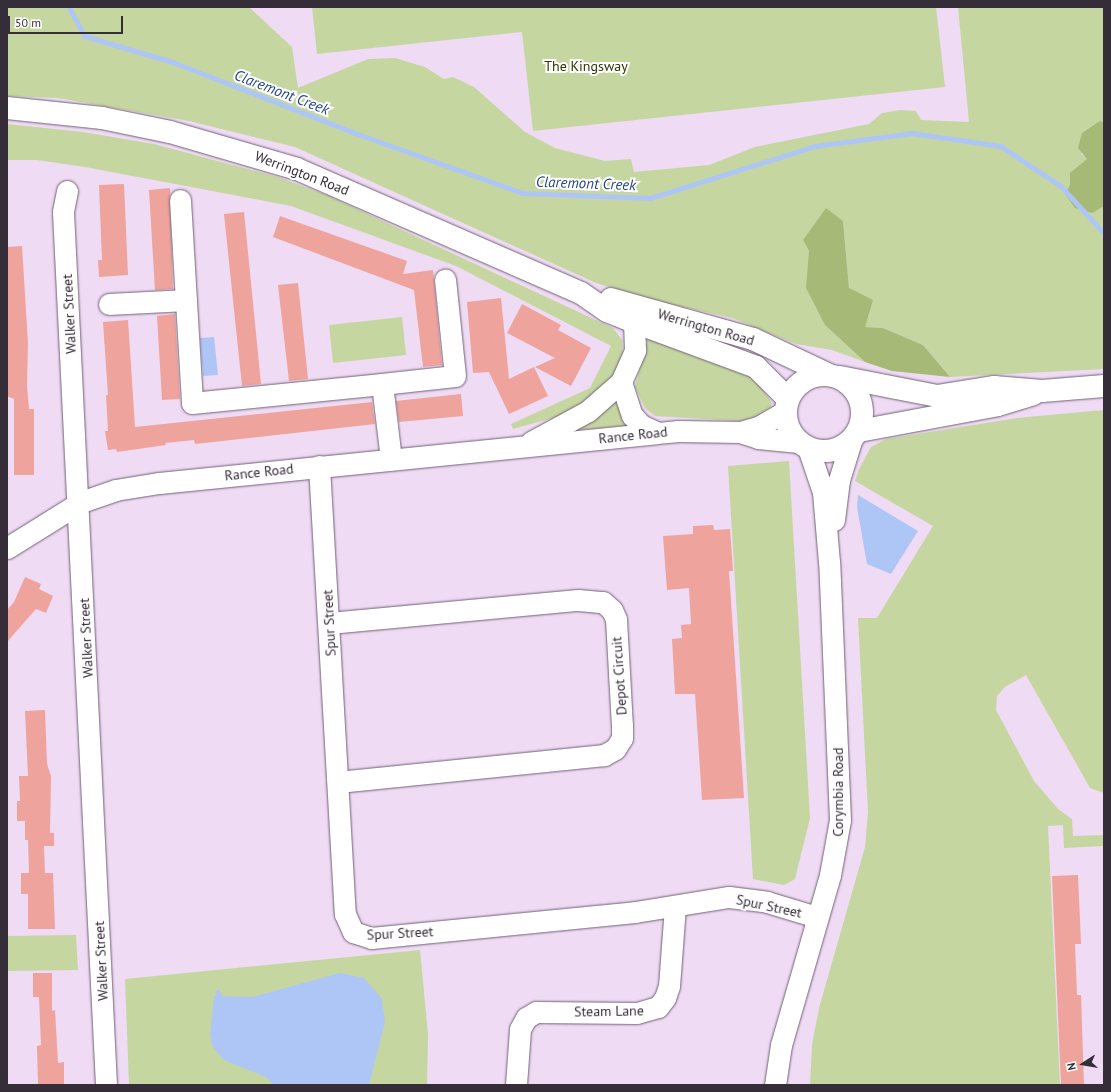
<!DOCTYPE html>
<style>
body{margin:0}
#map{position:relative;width:1111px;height:1092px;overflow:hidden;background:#efdbf4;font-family:"PT Sans",sans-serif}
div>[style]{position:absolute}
.green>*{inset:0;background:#c6d6a1}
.forest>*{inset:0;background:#a6b977}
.water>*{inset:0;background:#aec6f5}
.stream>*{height:4.5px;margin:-2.25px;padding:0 2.25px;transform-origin:2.25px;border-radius:2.25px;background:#aec6f5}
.building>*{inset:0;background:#eea39c}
.roads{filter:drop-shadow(0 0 1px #716176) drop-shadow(0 0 1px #716176)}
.minor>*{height:21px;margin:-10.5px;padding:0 10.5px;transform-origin:10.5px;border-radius:10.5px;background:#fff}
.major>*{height:22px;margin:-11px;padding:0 11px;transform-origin:11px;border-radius:11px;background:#fff}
.major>.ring{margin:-11px;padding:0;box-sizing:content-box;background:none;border:22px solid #fff;border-radius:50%}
span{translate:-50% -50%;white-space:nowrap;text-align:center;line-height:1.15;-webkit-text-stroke:4px #fff;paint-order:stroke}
.park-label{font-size:14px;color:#2c3704}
.street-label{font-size:14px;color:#352d37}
.water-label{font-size:15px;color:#27458a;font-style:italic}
.frame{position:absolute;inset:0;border:8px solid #352d37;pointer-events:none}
.north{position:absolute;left:1063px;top:1044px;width:40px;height:40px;-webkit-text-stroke:3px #fff;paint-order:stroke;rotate:258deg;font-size:11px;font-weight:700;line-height:16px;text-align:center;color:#352d37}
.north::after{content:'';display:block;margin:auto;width:14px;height:18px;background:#352d37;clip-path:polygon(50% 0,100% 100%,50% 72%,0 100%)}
.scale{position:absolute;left:8px;top:16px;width:115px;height:18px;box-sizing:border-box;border:2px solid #352d37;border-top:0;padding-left:5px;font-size:12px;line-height:14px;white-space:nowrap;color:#352d37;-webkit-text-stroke:3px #fff;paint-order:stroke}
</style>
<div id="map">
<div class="green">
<i style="clip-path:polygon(7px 7px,249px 7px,292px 47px,298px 88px,368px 59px,395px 58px,425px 67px,444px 79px,453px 77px,474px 87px,525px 132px,555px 148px,605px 161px,631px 159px,634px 172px,709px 165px,755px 147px,869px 124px,882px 113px,900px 110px,916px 111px,921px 120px,969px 122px,958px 7px,1104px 7px,1104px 122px,1100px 121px,1081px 154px,1088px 158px,1104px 205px,1104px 369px,950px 377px,923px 345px,883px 328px,865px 327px,849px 288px,843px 221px,826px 209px,803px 240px,809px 251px,809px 263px,825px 325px,865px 362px,832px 350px,796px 344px,732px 318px,652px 300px,596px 283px,295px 147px,189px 121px,58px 98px,7px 96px)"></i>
<i style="clip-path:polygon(312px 7px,936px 7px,945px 87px,533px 131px,522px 32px,317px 54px)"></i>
<i style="clip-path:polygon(7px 124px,83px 132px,154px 144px,278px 177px,329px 196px,613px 328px,622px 340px,623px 355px,614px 377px,595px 396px,560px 416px,513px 429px,511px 424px,590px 388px,611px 346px,456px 266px,291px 206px,85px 167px,37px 160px,7px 160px)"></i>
<i style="clip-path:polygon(402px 317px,406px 355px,333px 363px,329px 325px)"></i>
<i style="clip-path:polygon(648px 337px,743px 372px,762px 388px,772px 403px,770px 408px,756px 417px,740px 421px,655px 416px,645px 408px,635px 387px)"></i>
<i style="clip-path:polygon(617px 398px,634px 425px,576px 430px,575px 429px)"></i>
<i style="clip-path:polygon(1104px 410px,1104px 793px,1090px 788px,1026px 675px,1005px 687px,997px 696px,996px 710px,1034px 781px,1058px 809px,1072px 819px,1073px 836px,1104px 835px,1104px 846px,1064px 848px,1063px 825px,1048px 826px,1060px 1085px,810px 1085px,812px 1045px,819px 1008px,865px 847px,868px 812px,858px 618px,877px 618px,933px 526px,855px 481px,859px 469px,871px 447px,886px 439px,1017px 418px)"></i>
<i style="clip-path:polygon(789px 461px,810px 818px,795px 879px,784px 885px,753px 879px,728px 466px)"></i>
<i style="clip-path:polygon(76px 935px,78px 970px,7px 971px,7px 936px)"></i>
<i style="clip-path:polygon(420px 950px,428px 1034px,427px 1085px,129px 1085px,125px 979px)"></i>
</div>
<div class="forest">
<i style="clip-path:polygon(1100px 121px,1104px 122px,1104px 206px,1092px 213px,1075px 208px,1065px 194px,1070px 185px,1070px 173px,1087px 159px,1078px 148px,1082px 133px)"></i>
<i style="clip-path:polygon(826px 208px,843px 221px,849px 288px,873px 300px,865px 327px,883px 328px,923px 345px,950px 377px,892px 371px,865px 362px,825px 325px,806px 288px,809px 251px,803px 240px)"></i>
</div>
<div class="water">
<i style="clip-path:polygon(214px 337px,218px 375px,203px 376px,200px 338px)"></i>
<i style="clip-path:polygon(858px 495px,918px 531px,891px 574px,867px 564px,857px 507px)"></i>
<i style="clip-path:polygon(340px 973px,364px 978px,382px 999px,385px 1022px,369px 1085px,274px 1085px,266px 1077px,224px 1060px,213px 1047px,210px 1035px,214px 996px,252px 997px)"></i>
</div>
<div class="stream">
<i style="left:69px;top:7px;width:33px;rotate:61deg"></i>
<i style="left:85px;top:36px;width:92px;rotate:16.5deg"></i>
<i style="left:173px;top:62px;width:199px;rotate:21.3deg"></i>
<i style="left:358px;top:134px;width:175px;rotate:19.7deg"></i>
<i style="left:523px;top:193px;width:128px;rotate:2.2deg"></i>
<i style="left:651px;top:198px;width:172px;rotate:-17.6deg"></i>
<i style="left:815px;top:146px;width:98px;rotate:-7.6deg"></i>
<i style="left:912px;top:133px;width:90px;rotate:8.3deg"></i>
<i style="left:1001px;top:146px;width:72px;rotate:33.7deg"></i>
<i style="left:1061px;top:186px;width:64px;rotate:47.5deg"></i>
<i style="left:218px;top:992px;width:11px;rotate:68deg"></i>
</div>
<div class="building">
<i style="clip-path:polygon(124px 184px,128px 275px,99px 277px,98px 260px,102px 260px,99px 185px)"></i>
<i style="clip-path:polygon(170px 188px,173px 289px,155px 290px,149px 190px)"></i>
<i style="clip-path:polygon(244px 212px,261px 384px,242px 386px,224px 214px)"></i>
<i style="clip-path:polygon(280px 216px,407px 261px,403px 274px,433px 270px,442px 365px,423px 367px,414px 290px,273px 237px)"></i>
<i style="clip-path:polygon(22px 246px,28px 343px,27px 386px,29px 409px,34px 409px,34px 475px,14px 475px,14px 399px,7px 396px,7px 247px)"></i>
<i style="clip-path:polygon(298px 283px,308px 379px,289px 381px,278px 285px)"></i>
<i style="clip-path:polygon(501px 298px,509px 379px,534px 367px,548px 396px,509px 414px,489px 372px,473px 373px,467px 302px)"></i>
<i style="clip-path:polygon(522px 304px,561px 325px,558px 330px,591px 348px,571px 386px,535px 367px,555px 358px,507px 333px)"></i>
<i style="clip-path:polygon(175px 314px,180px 399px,162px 400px,157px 316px)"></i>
<i style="clip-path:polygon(128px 320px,135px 427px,372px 402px,375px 424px,195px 444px,194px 440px,165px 443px,166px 445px,117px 452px,116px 449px,108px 450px,105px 431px,108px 431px,106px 395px,108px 395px,103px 322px)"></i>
<i style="clip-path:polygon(461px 394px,463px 416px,399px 422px,396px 401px)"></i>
<i style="clip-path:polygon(713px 525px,714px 530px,730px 529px,733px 571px,729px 571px,744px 798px,702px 800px,695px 694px,675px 694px,672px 639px,682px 638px,681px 625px,691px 624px,689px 588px,667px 590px,663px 536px,693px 534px,693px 526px)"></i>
<i style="clip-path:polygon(25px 577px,41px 584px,39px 589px,53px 596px,46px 613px,36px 609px,7px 642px,7px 610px,14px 602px)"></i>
<i style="clip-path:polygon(45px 710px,47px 764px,51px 776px,50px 833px,54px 833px,54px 846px,44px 846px,45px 873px,53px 873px,55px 929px,28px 929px,28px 894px,21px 894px,21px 873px,29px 873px,28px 840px,25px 840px,25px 821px,17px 821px,17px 801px,20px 801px,19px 776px,28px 776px,25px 711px)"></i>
<i style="clip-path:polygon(1078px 875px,1081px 944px,1075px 944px,1077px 995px,1081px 995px,1084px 1085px,1061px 1085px,1052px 876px)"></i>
<i style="clip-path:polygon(33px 973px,52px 973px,52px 1011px,55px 1010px,58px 1063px,64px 1062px,64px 1085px,38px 1085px,37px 1046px,41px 1045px,39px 997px,33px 997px)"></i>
</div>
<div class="roads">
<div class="minor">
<i style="left:67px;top:191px;width:21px;rotate:101deg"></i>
<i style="left:63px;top:212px;width:874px;rotate:87.18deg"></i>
<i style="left:180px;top:200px;width:203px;rotate:86.6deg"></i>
<i style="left:192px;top:403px;width:191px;rotate:-5.7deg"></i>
<i style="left:382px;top:384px;width:76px;rotate:83.2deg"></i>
<i style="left:109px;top:304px;width:77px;rotate:-3deg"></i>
<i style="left:621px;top:382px;width:35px;rotate:72deg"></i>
<i style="left:632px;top:415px;width:13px;rotate:48deg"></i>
<i style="left:641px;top:425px;width:17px;rotate:25deg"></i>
<i style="left:382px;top:384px;width:73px;rotate:-6.3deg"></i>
<i style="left:455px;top:376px;width:97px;rotate:-95.9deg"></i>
<i style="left:740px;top:432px;width:19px;rotate:-16deg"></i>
<i style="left:758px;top:427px;width:32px;rotate:-30deg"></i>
<i style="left:531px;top:442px;width:65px;rotate:-28.5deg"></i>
<i style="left:588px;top:411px;width:44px;rotate:-41.3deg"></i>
<i style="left:621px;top:382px;width:35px;rotate:-66deg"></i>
<i style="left:635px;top:350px;width:28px;rotate:-92deg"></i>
<i style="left:319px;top:466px;width:449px;rotate:86.7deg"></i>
<i style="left:345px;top:914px;width:20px;rotate:66deg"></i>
<i style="left:353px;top:932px;width:19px;rotate:18deg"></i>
<i style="left:371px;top:938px;width:265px;rotate:-5.6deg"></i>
<i style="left:635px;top:912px;width:95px;rotate:-9.1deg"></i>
<i style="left:729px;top:897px;width:38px;rotate:7deg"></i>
<i style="left:767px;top:902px;width:52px;rotate:16.7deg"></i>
<i style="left:834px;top:520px;width:40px;rotate:-82.9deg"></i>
<i style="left:839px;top:480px;width:41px;rotate:-72.9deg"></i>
<i style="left:7px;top:548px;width:87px;rotate:-31.9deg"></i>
<i style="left:81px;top:502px;width:36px;rotate:-19deg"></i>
<i style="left:115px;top:490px;width:45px;rotate:-9deg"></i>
<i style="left:159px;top:483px;width:522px;rotate:-5.72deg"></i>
<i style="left:678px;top:431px;width:62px;rotate:0.9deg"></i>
<i style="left:740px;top:432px;width:19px;rotate:18deg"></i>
<i style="left:758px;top:438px;width:41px;rotate:5.6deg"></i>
<i style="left:329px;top:623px;width:250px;rotate:-5.3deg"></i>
<i style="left:578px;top:600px;width:25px;rotate:5deg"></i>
<i style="left:603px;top:602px;width:12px;rotate:42deg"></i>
<i style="left:612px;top:610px;width:10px;rotate:66deg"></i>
<i style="left:616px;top:619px;width:106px;rotate:86.8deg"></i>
<i style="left:622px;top:725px;width:13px;rotate:90deg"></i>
<i style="left:622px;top:738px;width:13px;rotate:122deg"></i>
<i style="left:615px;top:749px;width:13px;rotate:151deg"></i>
<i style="left:604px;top:755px;width:267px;rotate:174.2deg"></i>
<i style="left:516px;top:1085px;width:56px;rotate:-85.9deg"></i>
<i style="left:520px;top:1029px;width:13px;rotate:-61deg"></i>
<i style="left:526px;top:1018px;width:12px;rotate:-31deg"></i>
<i style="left:536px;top:1012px;width:101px;rotate:0.6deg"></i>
<i style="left:637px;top:1013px;width:22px;rotate:-16deg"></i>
<i style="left:658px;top:1007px;width:11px;rotate:-52deg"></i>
<i style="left:665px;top:998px;width:13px;rotate:-72deg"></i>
<i style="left:669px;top:986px;width:79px;rotate:-85.7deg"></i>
<i style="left:775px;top:1085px;width:40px;rotate:-81.5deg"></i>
<i style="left:781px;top:1045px;width:177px;rotate:-73.9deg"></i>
<i style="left:830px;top:875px;width:56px;rotate:-79.7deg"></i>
<i style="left:840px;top:820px;width:258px;rotate:-92.4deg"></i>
<i style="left:829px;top:562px;width:70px;rotate:-94.9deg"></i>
<i style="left:823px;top:492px;width:46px;rotate:-108.8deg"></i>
</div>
<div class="major">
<i style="left:7px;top:108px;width:96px;rotate:6deg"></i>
<i style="left:102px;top:118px;width:69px;rotate:11.6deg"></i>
<i style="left:170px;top:132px;width:132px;rotate:16.2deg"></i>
<i style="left:297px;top:169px;width:310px;rotate:23.6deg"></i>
<i style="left:581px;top:293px;width:32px;rotate:35deg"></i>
<i style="left:607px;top:311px;width:29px;rotate:22deg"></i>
<i style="left:634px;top:322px;width:130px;rotate:20.2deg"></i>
<i style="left:756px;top:367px;width:45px;rotate:45deg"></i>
<i style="left:611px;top:299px;width:148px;rotate:15.7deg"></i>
<i style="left:753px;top:339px;width:82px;rotate:25.3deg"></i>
<i class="ring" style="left:786px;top:375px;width:54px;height:54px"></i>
<i style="left:840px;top:377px;width:99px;rotate:11.1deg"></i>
<i style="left:937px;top:396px;width:58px;rotate:-9deg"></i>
<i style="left:994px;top:387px;width:48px;rotate:4.8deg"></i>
<i style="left:1042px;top:391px;width:62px;rotate:-4.6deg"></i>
<i style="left:859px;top:431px;width:141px;rotate:-10.6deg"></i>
<i style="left:998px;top:405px;width:37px;rotate:-17deg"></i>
</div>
</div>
<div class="park-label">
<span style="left:586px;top:66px">The Kingsway</span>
</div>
<div class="street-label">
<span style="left:302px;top:173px;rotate:21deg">Werrington Road</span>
<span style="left:69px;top:314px;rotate:-93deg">Walker Street</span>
<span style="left:706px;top:327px;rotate:16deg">Werrington Road</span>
<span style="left:633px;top:435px;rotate:-6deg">Rance Road</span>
<span style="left:259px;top:472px;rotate:-6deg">Rance Road</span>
<span style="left:329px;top:623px;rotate:-93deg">Spur Street</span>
<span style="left:86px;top:638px;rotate:-93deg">Walker Street</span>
<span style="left:619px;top:676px;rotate:-94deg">Depot Circuit</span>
<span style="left:838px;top:792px;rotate:-90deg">Corymbia Road</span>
<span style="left:769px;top:906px;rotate:12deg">Spur Street</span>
<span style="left:400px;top:933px;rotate:-3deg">Spur Street</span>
<span style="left:101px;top:961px;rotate:-93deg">Walker Street</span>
<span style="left:609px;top:1011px;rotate:-1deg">Steam Lane</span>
</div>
<div class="water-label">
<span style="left:282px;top:92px;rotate:21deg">Claremont Creek</span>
<span style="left:586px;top:183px;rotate:2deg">Claremont Creek</span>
</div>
<div class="frame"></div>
<div class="north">N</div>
<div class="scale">50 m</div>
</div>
